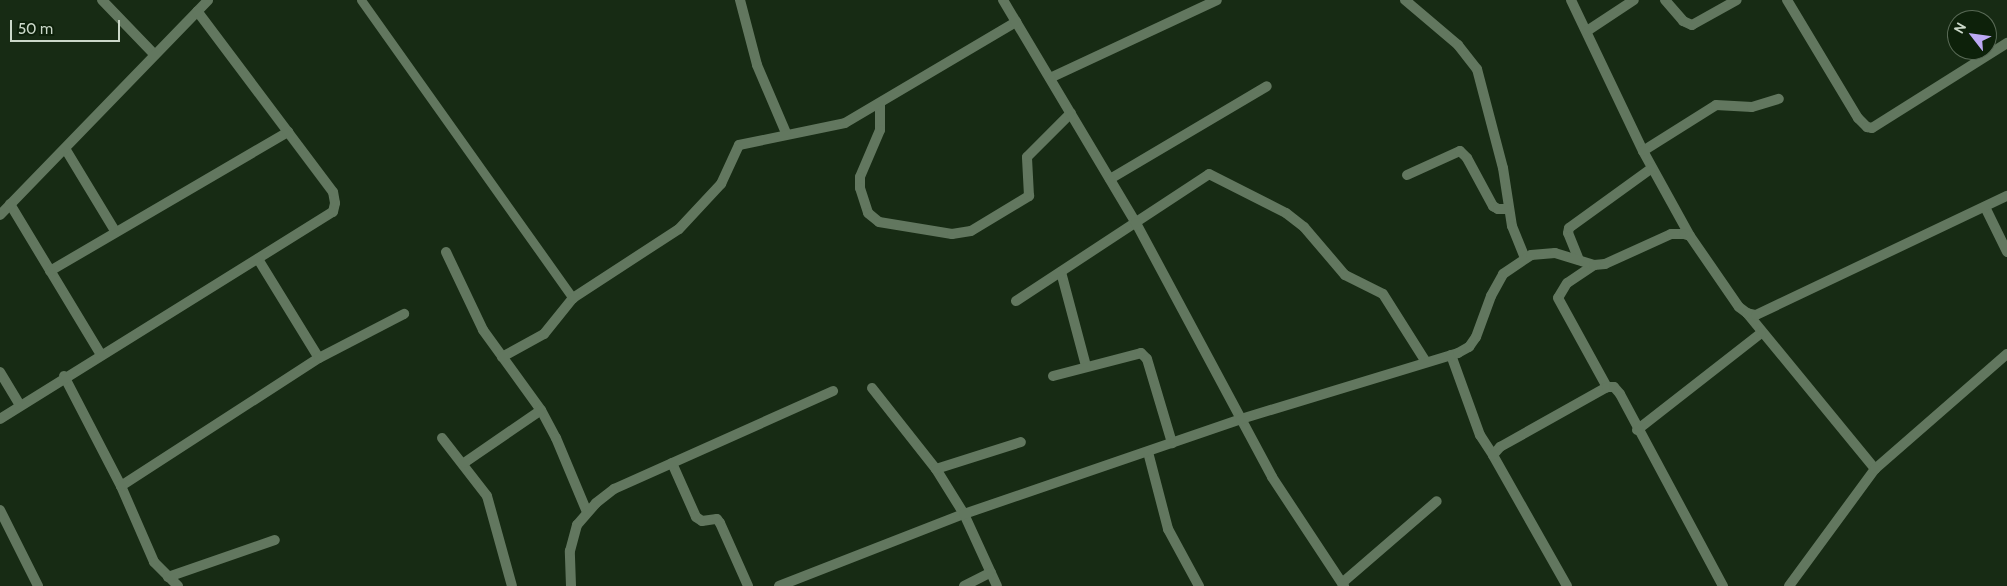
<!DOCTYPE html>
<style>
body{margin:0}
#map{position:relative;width:2007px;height:586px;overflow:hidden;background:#172b14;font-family:Cabin,sans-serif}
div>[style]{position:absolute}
.service>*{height:9px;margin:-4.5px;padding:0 4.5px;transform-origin:4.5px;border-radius:4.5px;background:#62775f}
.minor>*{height:10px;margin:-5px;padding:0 5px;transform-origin:5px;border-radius:5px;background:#62775f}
.tertiary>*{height:10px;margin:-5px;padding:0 5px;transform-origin:5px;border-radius:5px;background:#62775f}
span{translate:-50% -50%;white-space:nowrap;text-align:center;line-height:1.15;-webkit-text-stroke:4px #0d210a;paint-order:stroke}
.north{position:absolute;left:1947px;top:10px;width:50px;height:50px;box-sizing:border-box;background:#0d210a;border:1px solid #596a56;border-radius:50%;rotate:300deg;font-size:14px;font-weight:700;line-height:20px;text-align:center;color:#cbd8c9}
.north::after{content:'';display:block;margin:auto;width:18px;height:22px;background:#bda9f5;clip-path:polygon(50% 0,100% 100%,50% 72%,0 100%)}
.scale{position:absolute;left:10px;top:20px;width:110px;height:22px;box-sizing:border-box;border:2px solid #cbd8c9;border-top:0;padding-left:6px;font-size:15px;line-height:18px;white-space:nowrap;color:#cbd8c9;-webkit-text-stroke:4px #0d210a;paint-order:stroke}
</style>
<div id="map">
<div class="service">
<i style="left:361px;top:0;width:366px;rotate:54.6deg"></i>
</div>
<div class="minor">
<i style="left:102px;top:0;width:76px;rotate:46.1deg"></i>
<i style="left:740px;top:0;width:67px;rotate:75.3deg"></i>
<i style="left:757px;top:65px;width:74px;rotate:66.9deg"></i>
<i style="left:1405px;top:0;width:70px;rotate:40.3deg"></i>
<i style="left:1458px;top:45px;width:31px;rotate:52deg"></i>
<i style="left:1477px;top:69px;width:102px;rotate:75.3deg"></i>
<i style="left:1503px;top:168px;width:59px;rotate:81.2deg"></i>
<i style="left:1512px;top:226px;width:35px;rotate:68deg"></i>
<i style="left:1571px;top:0;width:167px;rotate:64.5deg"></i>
<i style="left:1643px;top:151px;width:97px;rotate:61.1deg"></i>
<i style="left:1665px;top:0;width:28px;rotate:49deg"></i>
<i style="left:1683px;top:21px;width:10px;rotate:24deg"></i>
<i style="left:1692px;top:25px;width:51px;rotate:-29.1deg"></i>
<i style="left:1787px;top:0;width:138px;rotate:59deg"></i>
<i style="left:1858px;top:118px;width:13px;rotate:45deg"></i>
<i style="left:1867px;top:127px;width:5px;rotate:11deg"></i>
<i style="left:1872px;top:128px;width:160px;rotate:-32.2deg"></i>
<i style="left:1587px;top:31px;width:56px;rotate:-33.4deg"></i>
<i style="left:1050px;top:78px;width:184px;rotate:-25deg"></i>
<i style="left:880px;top:104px;width:26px;rotate:90deg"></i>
<i style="left:880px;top:130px;width:51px;rotate:113.1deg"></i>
<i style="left:860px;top:177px;width:11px;rotate:90deg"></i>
<i style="left:860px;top:188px;width:26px;rotate:72deg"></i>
<i style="left:868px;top:213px;width:14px;rotate:39deg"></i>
<i style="left:879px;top:222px;width:74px;rotate:9.3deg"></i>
<i style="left:952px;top:234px;width:19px;rotate:-9deg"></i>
<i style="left:971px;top:231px;width:68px;rotate:-31.1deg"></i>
<i style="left:1029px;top:196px;width:39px;rotate:-93deg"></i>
<i style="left:1027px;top:157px;width:62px;rotate:-45deg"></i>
<i style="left:66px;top:150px;width:95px;rotate:58.8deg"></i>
<i style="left:1643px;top:151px;width:86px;rotate:-32.2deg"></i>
<i style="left:1716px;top:105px;width:36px;rotate:3deg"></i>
<i style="left:1752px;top:107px;width:28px;rotate:-17deg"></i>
<i style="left:1407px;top:175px;width:58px;rotate:-24.4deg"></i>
<i style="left:1460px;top:151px;width:10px;rotate:45deg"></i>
<i style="left:1467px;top:158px;width:55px;rotate:61.6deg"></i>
<i style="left:1493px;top:206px;width:6px;rotate:31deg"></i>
<i style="left:1498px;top:209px;width:11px"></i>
<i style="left:1110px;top:179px;width:182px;rotate:-30.6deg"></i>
<i style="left:10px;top:204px;width:176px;rotate:58.9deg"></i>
<i style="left:1985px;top:207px;width:50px;rotate:63.9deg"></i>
<i style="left:0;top:215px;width:299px;rotate:-45.9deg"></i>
<i style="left:446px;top:252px;width:86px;rotate:64.6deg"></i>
<i style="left:483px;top:330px;width:99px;rotate:54.1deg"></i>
<i style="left:541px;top:410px;width:32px;rotate:62deg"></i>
<i style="left:556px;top:438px;width:80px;rotate:67.3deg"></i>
<i style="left:258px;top:259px;width:116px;rotate:58.4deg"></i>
<i style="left:1579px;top:260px;width:29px;rotate:-112deg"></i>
<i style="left:1568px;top:233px;width:5px;rotate:-79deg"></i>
<i style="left:1569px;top:228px;width:102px;rotate:-35.9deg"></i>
<i style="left:1594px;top:265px;width:32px;rotate:146deg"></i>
<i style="left:1567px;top:283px;width:17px;rotate:121deg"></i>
<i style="left:1558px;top:298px;width:102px;rotate:61.2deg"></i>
<i style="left:50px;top:271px;width:276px;rotate:-30.3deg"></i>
<i style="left:1061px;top:272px;width:97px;rotate:75.1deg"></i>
<i style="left:1016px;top:301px;width:231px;rotate:-33.3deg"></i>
<i style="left:1209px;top:174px;width:86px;rotate:26.9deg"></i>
<i style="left:1286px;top:213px;width:23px;rotate:38deg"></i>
<i style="left:1304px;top:227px;width:63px;rotate:49.5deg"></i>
<i style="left:1345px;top:275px;width:42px;rotate:26.6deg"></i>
<i style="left:1383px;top:294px;width:80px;rotate:57.7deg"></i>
<i style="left:1747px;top:313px;width:202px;rotate:50.6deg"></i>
<i style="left:1451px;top:355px;width:85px;rotate:70.1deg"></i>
<i style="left:1480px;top:435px;width:24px;rotate:57deg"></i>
<i style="left:502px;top:357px;width:48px;rotate:-28.7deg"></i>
<i style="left:544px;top:334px;width:46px;rotate:-51.1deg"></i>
<i style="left:573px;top:298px;width:126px;rotate:-33.1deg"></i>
<i style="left:679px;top:229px;width:62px;rotate:-47deg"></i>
<i style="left:721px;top:184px;width:43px;rotate:-65.2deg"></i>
<i style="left:739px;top:145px;width:108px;rotate:-11.7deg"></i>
<i style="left:845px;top:123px;width:199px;rotate:-30.6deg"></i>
<i style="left:0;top:372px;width:39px;rotate:59deg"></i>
<i style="left:64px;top:376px;width:124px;rotate:62.6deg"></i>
<i style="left:121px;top:486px;width:83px;rotate:66.5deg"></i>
<i style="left:154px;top:562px;width:34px;rotate:45deg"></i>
<i style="left:1053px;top:376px;width:91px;rotate:-14.6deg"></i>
<i style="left:1141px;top:353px;width:8px;rotate:45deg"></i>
<i style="left:1147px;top:359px;width:88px;rotate:73.4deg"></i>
<i style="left:872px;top:388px;width:103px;rotate:51.7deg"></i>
<i style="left:936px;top:469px;width:53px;rotate:58.1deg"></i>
<i style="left:964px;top:514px;width:79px;rotate:65.4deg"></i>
<i style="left:0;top:419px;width:392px;rotate:-31.9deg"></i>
<i style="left:333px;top:212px;width:9px;rotate:-77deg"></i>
<i style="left:335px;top:203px;width:11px;rotate:-100deg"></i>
<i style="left:333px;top:192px;width:226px;rotate:-126.9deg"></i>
<i style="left:1637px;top:430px;width:157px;rotate:-38deg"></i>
<i style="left:442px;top:438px;width:73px;rotate:52.2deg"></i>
<i style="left:487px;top:496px;width:93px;rotate:74.5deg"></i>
<i style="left:1148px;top:452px;width:80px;rotate:75.4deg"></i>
<i style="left:1168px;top:529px;width:65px;rotate:61.5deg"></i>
<i style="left:464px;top:463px;width:93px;rotate:-34.5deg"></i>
<i style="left:672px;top:463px;width:59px;rotate:66deg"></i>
<i style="left:696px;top:517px;width:7px;rotate:34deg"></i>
<i style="left:702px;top:521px;width:15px;rotate:-8deg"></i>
<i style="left:717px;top:519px;width:5px;rotate:53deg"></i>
<i style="left:720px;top:523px;width:69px;rotate:66deg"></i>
<i style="left:936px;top:469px;width:89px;rotate:-17.6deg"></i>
<i style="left:121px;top:486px;width:236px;rotate:-32.9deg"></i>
<i style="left:319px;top:358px;width:96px;rotate:-27.4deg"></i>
<i style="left:0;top:510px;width:85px;rotate:63.4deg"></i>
<i style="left:168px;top:577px;width:113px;rotate:-19.1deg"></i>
<i style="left:1342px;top:583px;width:125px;rotate:-40.8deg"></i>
<i style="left:571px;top:586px;width:35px;rotate:-92deg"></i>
<i style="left:570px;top:551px;width:27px;rotate:-75deg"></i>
<i style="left:577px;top:525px;width:29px;rotate:-49deg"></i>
<i style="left:596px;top:503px;width:23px;rotate:-38deg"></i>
<i style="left:614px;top:489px;width:240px;rotate:-24.1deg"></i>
<i style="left:964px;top:586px;width:30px;rotate:-27deg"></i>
<i style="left:1567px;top:586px;width:150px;rotate:-119.5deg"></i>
<i style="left:1493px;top:455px;width:11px;rotate:-49deg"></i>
<i style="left:1500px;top:447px;width:123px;rotate:-29.3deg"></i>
<i style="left:1607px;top:387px;width:7px"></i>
<i style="left:1614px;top:387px;width:9px;rotate:49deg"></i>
<i style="left:1620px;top:394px;width:218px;rotate:61.8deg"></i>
<i style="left:1789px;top:586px;width:145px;rotate:-53.7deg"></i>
<i style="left:1875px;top:469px;width:175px;rotate:-41.1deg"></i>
</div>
<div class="tertiary">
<i style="left:1003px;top:0;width:260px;rotate:59.2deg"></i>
<i style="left:1136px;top:223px;width:288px;rotate:61.8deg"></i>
<i style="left:1272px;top:477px;width:131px;rotate:56.6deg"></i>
<i style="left:779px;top:586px;width:199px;rotate:-21.3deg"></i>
<i style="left:964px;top:514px;width:293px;rotate:-18.9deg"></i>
<i style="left:1241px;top:419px;width:227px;rotate:-16.9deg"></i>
<i style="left:1458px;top:353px;width:13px;rotate:-29deg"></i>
<i style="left:1469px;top:347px;width:12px;rotate:-55deg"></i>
<i style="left:1476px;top:337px;width:44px;rotate:-69.9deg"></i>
<i style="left:1491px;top:296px;width:25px;rotate:-61deg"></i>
<i style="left:1503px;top:274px;width:34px;rotate:-34deg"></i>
<i style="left:1531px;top:255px;width:24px;rotate:-5deg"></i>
<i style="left:1555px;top:253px;width:41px;rotate:17.1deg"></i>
<i style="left:1594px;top:265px;width:11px;rotate:-5deg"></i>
<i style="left:1605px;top:264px;width:72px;rotate:-24.4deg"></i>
<i style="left:1671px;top:234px;width:13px"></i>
<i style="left:1684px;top:234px;width:6px;rotate:18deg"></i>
<i style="left:1690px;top:236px;width:86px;rotate:55.4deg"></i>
<i style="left:1739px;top:307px;width:10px;rotate:37deg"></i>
<i style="left:1747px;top:313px;width:9px;rotate:13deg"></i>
<i style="left:1756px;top:315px;width:278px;rotate:-25.4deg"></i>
</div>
<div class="north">N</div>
<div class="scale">50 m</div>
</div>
